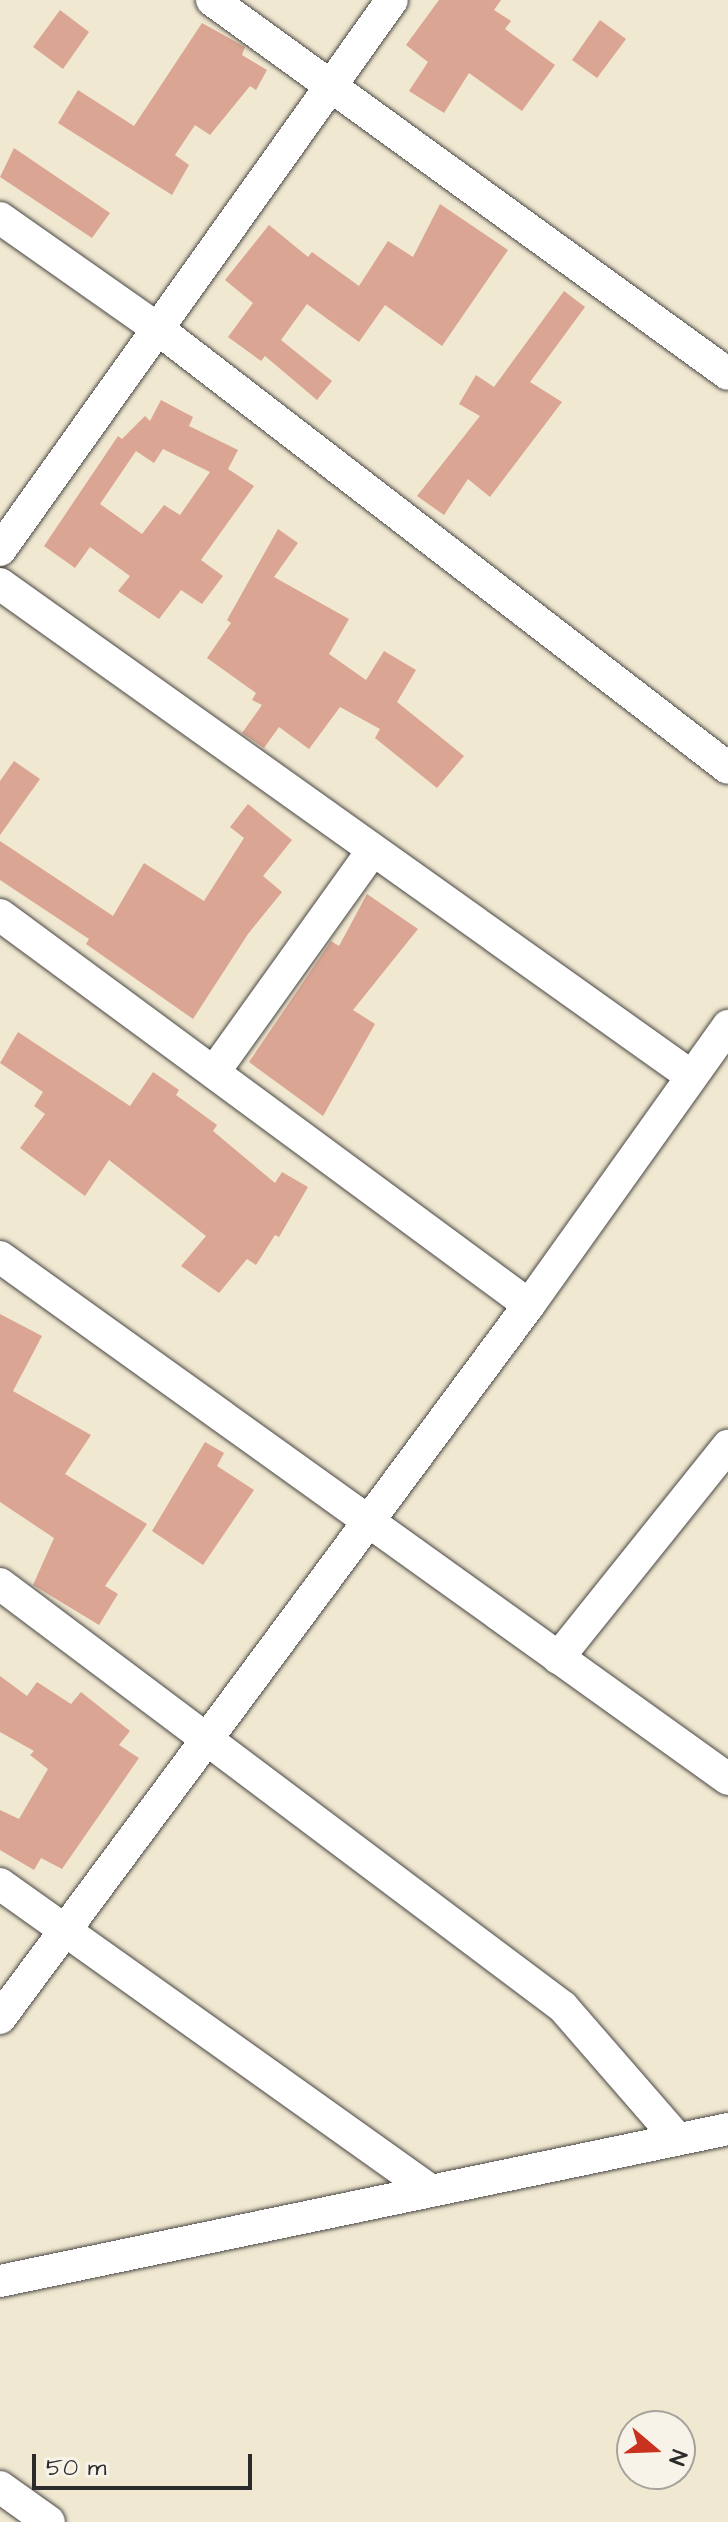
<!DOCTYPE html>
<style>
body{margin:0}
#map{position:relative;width:728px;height:2522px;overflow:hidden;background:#f1e8d1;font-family:"Architects Daughter",sans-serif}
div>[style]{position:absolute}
.building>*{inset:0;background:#daa592}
.roads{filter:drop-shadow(0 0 2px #494744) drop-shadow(0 0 2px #494744)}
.street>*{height:32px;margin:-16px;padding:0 16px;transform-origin:16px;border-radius:16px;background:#fff}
span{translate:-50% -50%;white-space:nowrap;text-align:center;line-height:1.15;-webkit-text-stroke:6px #f7f3e8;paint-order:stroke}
.north{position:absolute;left:616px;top:2410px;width:80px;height:80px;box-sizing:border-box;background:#f7f3e8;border:2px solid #a5a39c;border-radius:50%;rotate:109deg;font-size:22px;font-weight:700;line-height:32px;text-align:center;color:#2b2b2b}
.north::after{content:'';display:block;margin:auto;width:28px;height:36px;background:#c8321e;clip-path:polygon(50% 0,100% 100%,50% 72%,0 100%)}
.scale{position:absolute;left:32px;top:2454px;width:220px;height:36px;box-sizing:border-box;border:4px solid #2b2b2b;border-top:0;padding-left:10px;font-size:24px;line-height:28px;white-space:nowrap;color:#2b2b2b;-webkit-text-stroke:6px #f7f3e8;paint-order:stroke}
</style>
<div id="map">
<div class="building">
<i style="clip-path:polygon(439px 0,501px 0,494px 10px,511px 21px,505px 29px,555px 65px,522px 111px,469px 73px,444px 113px,409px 91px,428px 62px,406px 45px)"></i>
<i style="clip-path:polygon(60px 10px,89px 32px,63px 69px,33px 47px)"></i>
<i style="clip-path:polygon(600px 20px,626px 39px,597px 78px,572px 60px)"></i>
<i style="clip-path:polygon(202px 23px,245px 47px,242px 55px,267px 70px,256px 90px,250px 86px,210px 135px,195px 125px,175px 155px,189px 165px,172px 195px,58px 123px,78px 90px,134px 126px)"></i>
<i style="clip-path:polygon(14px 148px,110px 213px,92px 238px,0 177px)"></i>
<i style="clip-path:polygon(440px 204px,508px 250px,442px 346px,385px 305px,359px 342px,307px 304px,281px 340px,332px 381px,317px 400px,265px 356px,261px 361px,228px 337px,253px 303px,225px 280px,269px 225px,308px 257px,312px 252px,359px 286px,388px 241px,413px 257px)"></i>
<i style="clip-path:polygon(564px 291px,585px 307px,530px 382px,562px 402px,490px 497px,468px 479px,444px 515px,417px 496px,480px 416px,459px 404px,476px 375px,494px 387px)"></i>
<i style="clip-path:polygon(evenodd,161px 400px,193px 417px,189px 426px,238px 450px,228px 469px,254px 486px,201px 560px,223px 576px,202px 604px,181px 590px,159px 619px,118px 591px,130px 576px,90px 547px,75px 568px,44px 546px,118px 436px,122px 439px,145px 416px,150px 421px,161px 400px,163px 449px,210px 472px,180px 515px,164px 505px,142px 534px,100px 504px,136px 451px,154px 463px,163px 449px)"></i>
<i style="clip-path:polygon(278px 529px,298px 543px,274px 577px,349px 619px,329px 654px,366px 680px,384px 651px,416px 670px,397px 702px,464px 756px,437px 788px,375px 738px,380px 729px,340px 707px,309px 749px,279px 727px,264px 748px,242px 733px,262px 705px,252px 700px,256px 693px,207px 658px,231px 623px,227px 620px)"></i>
<i style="clip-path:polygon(14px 761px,40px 779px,0 835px,0 781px)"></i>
<i style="clip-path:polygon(248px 804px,292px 840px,263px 876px,282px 892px,248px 934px,193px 1019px,86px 944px,89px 939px,0 880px,0 841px,113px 916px,144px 863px,204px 901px,244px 838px,230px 827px)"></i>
<i style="clip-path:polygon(367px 894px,418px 929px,353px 1010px,375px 1024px,323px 1116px,249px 1062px,331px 941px,339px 946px)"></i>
<i style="clip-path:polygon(18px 1032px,130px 1106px,153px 1072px,179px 1090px,176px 1095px,217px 1125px,213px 1131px,275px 1183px,282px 1172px,308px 1187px,279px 1237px,275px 1235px,256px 1265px,247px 1259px,219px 1293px,181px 1266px,206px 1236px,109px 1160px,85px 1196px,20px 1148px,45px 1114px,34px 1106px,43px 1092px,0 1063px)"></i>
<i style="clip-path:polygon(0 1314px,42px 1336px,13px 1391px,91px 1435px,65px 1474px,147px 1524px,105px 1586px,118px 1594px,99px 1625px,33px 1585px,54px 1538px,0 1502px)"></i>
<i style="clip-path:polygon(205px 1442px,224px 1453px,217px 1466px,254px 1490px,203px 1565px,152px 1531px)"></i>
<i style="clip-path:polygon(0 1676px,27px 1696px,37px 1682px,71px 1704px,81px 1692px,130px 1731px,119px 1745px,139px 1758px,62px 1869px,41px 1858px,34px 1870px,0 1850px,0 1810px,19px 1819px,48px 1769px,30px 1755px,34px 1751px,0 1732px)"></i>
</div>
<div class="roads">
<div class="street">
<i style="left:212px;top:0;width:637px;rotate:35.93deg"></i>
<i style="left:0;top:218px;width:193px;rotate:35.1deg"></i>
<i style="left:158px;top:329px;width:719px;rotate:37.6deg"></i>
<i style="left:0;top:550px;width:675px;rotate:-54.52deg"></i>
<i style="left:0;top:584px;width:848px;rotate:35.45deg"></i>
<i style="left:0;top:915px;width:657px;rotate:36.4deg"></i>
<i style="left:214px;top:1072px;width:273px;rotate:-54.4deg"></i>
<i style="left:0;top:1257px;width:896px;rotate:35.64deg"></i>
<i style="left:0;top:1584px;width:704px;rotate:36.92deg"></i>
<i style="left:563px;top:2007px;width:174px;rotate:49deg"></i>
<i style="left:558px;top:1658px;width:272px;rotate:-51.3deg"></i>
<i style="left:0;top:1884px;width:528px;rotate:35.44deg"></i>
<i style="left:0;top:2018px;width:888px;rotate:-53.43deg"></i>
<i style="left:529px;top:1305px;width:343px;rotate:-54.5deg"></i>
<i style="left:0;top:2281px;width:744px;rotate:-11.79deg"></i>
<i style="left:0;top:2487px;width:60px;rotate:35.5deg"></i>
</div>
</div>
<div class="north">N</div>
<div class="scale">50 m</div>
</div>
